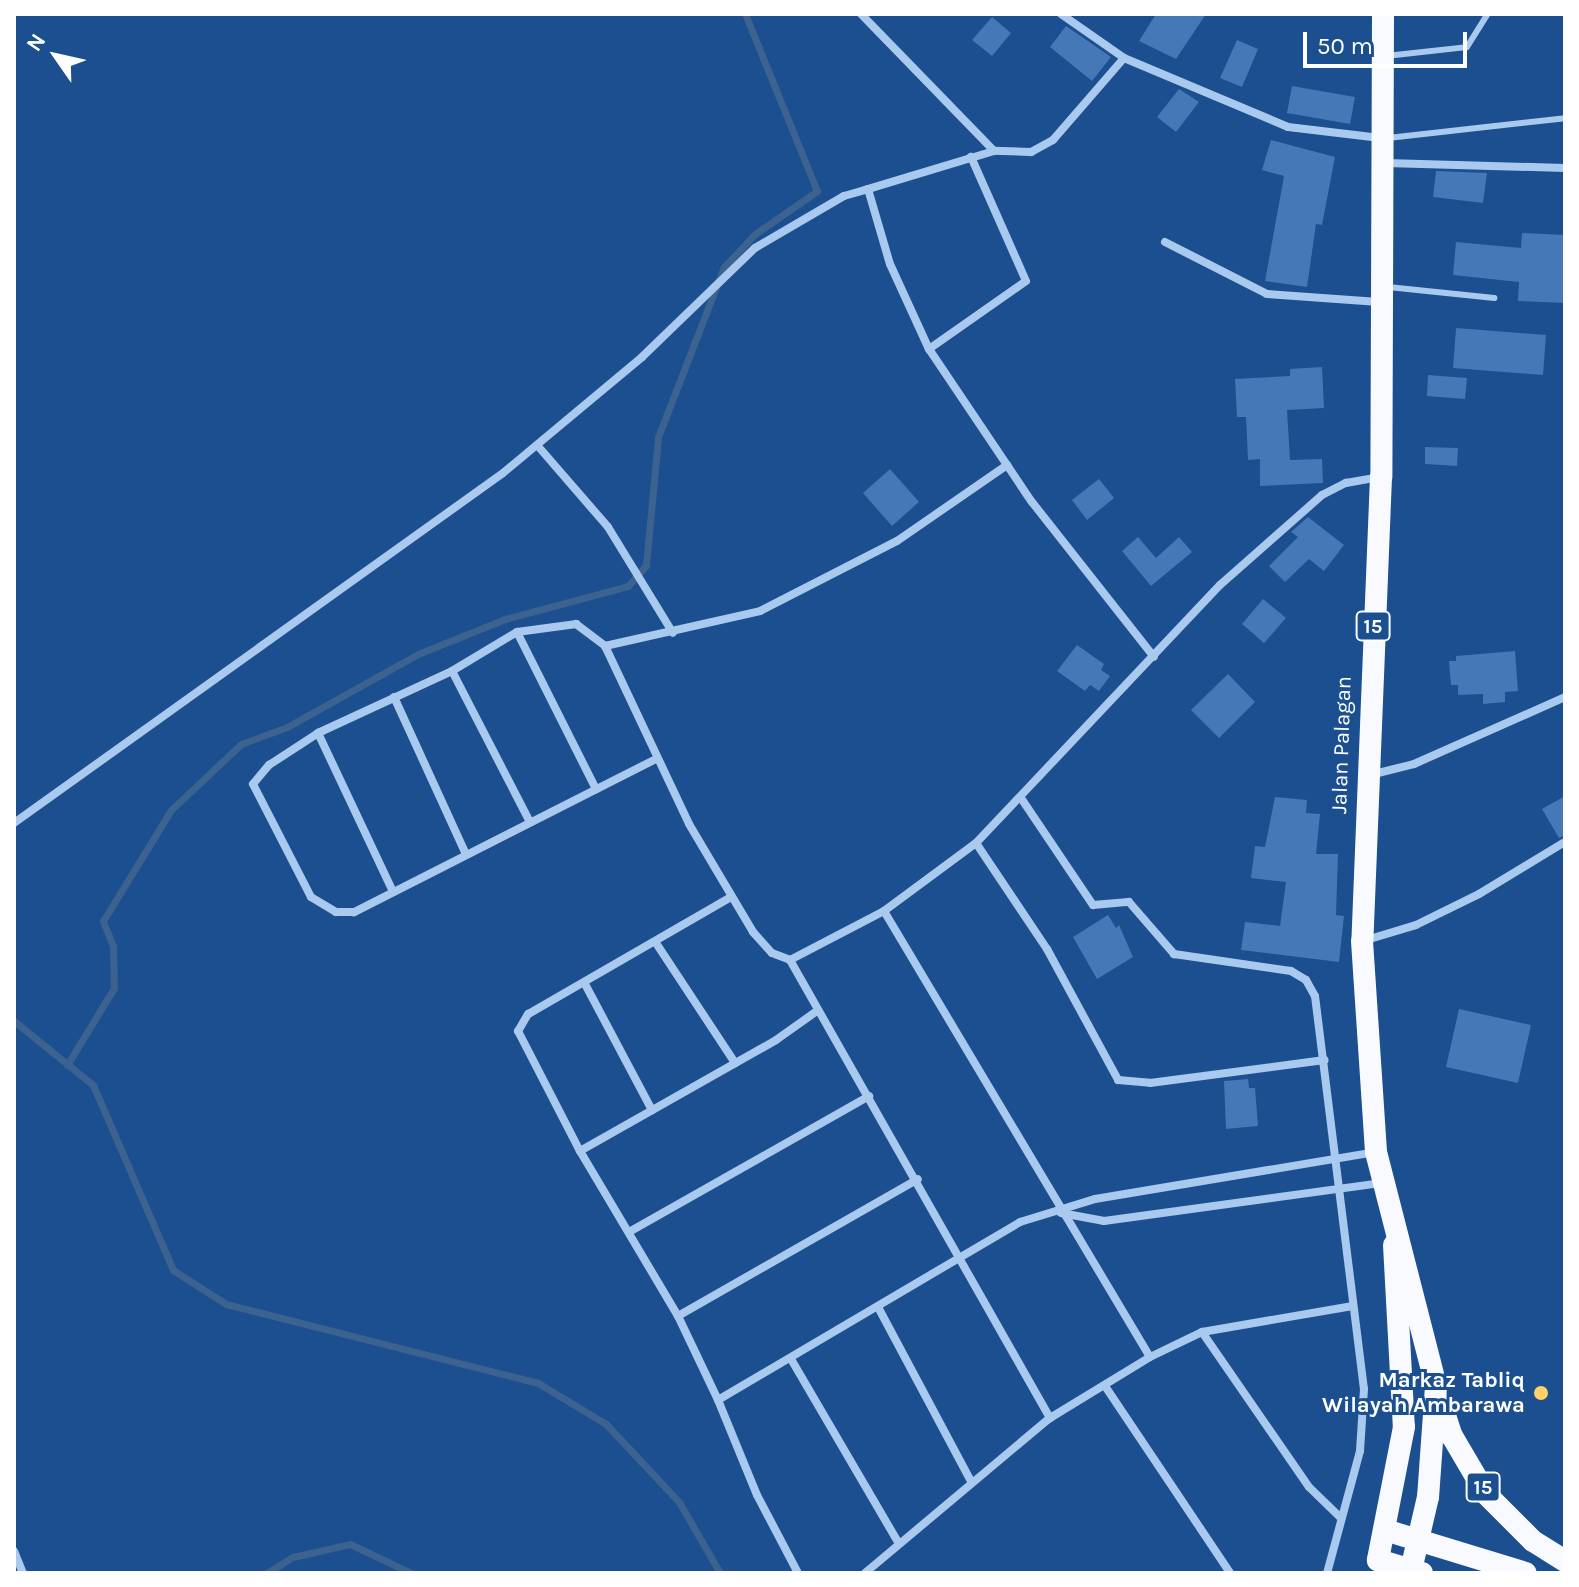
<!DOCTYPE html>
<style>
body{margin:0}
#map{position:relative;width:1579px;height:1587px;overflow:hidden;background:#1b4f8f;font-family:Karla,sans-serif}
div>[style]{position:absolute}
.stream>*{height:7px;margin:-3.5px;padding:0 3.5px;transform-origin:3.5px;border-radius:3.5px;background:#3c6290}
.building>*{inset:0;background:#4478b7}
.service>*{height:6px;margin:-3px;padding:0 3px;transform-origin:3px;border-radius:3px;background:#a9c9ee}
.minor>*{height:8px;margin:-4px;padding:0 4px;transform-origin:4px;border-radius:4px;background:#a9c9ee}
.trunk>*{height:22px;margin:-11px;padding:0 11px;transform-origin:11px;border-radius:11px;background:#f8faff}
.dots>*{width:22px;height:22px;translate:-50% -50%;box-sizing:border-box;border:4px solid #1b4f8f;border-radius:50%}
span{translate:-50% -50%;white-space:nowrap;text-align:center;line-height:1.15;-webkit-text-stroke:6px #1b4f8f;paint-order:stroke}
.shield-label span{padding:2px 6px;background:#1b4f8f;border:2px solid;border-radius:6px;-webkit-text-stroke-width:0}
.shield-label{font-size:20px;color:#fff;font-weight:700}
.street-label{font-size:22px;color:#fff}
.poi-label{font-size:22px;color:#fff;font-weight:700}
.right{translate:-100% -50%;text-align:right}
.frame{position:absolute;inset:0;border:16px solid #fff;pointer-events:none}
.north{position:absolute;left:16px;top:16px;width:80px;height:80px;-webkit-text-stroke:6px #1b4f8f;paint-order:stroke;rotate:304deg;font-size:22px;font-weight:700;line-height:32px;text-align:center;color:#fff}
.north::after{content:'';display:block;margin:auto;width:28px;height:36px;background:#fff;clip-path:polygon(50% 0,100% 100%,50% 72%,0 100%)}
.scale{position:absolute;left:1303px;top:32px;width:164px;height:36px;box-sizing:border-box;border:4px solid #fff;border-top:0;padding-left:10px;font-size:24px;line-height:28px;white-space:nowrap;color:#fff;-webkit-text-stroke:6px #1b4f8f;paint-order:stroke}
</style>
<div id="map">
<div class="stream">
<i style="left:14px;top:1021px;width:102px;rotate:39deg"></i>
<i style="left:93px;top:1085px;width:202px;rotate:66.6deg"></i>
<i style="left:173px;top:1270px;width:63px;rotate:32.7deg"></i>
<i style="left:226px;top:1304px;width:322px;rotate:14.2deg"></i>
<i style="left:538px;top:1383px;width:79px;rotate:31.1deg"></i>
<i style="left:606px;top:1424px;width:107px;rotate:46.9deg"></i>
<i style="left:679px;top:1502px;width:82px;rotate:60deg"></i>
<i style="left:67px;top:1065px;width:90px;rotate:-58.6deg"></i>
<i style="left:114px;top:988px;width:42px;rotate:-91.4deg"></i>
<i style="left:113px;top:946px;width:27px;rotate:-112deg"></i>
<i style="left:103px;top:921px;width:130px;rotate:-58.5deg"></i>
<i style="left:171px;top:810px;width:96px;rotate:-43.3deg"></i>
<i style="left:241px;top:744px;width:49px;rotate:-20.3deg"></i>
<i style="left:287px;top:727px;width:150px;rotate:-29.1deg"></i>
<i style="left:418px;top:654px;width:94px;rotate:-21.9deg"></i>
<i style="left:505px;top:619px;width:127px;rotate:-15deg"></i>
<i style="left:628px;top:586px;width:28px;rotate:-49deg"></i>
<i style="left:646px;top:565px;width:129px;rotate:-84.6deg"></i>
<i style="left:658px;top:437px;width:182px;rotate:-68.8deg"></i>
<i style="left:724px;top:267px;width:45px;rotate:-46.8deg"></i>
<i style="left:755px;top:234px;width:75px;rotate:-34.7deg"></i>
<i style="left:817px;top:191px;width:191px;rotate:-112.1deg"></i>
<i style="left:267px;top:1573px;width:31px;rotate:-32deg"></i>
<i style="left:293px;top:1557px;width:58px;rotate:-12.8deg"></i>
<i style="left:350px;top:1544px;width:68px;rotate:25.4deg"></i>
</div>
<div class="building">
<i style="clip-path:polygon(1156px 14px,1206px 14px,1176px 59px,1139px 41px)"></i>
<i style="clip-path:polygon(992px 17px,1011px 33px,992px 56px,972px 40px)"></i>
<i style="clip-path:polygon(1066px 26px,1111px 57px,1092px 81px,1050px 47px)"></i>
<i style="clip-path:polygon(1237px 40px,1258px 49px,1242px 87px,1220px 78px)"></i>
<i style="clip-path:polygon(1292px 86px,1355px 97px,1350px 124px,1287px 113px)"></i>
<i style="clip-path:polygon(1179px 89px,1199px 102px,1176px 132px,1157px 117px)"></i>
<i style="clip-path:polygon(1271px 140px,1335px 157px,1322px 225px,1316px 224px,1307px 287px,1265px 281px,1284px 176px,1262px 170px)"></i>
<i style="clip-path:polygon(1436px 171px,1487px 173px,1483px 203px,1433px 197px)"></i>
<i style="clip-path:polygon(1522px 233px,1565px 235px,1565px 303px,1518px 301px,1519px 282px,1453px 275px,1456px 242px,1521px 248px)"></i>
<i style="clip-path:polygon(1456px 328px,1546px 335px,1543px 375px,1453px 368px)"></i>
<i style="clip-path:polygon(1322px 367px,1324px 408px,1287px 410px,1290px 460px,1322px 459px,1323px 483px,1260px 486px,1260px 459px,1248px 460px,1246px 417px,1237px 417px,1235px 379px,1290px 376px,1290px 369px)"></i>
<i style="clip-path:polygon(1428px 375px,1467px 378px,1465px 399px,1427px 396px)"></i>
<i style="clip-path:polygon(1425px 447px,1458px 448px,1457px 466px,1425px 464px)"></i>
<i style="clip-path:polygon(890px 469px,919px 502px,892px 526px,863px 493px)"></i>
<i style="clip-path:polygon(1099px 479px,1114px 498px,1087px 520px,1072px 500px)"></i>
<i style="clip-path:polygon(1308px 517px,1344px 545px,1324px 571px,1309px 559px,1285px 582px,1269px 566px,1298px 537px,1291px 532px)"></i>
<i style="clip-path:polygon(1138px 537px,1156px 558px,1179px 537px,1192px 552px,1151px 586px,1122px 551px)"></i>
<i style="clip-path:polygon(1263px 599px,1286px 618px,1264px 643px,1242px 624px)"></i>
<i style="clip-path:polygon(1077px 645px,1104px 664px,1101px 670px,1110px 676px,1099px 691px,1090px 685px,1085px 691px,1057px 671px)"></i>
<i style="clip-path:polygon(1515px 651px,1518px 691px,1505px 692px,1505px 702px,1483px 704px,1483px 694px,1458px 695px,1458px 685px,1451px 685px,1449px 661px,1456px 661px,1456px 656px)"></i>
<i style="clip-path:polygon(1228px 674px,1255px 702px,1219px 738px,1191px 710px)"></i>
<i style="clip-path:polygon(1565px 796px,1565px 835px,1559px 838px,1542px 809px)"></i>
<i style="clip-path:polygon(1275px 797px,1307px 800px,1306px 813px,1320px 814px,1316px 854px,1338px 854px,1336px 915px,1344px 916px,1339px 962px,1241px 950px,1245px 922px,1280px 926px,1286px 882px,1251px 878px,1255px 846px,1265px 847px)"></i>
<i style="clip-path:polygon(1108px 915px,1116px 928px,1119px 925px,1133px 957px,1097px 979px,1073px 937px)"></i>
<i style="clip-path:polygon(1459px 1009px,1531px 1025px,1518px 1083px,1446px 1067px)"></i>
<i style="clip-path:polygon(1248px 1079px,1249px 1088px,1255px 1088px,1258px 1126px,1226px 1129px,1224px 1081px)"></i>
</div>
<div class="service">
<i style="left:1386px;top:56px;width:81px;rotate:-6.3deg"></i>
<i style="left:1467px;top:47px;width:39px;rotate:-58deg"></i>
<i style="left:1388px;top:138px;width:178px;rotate:-6.4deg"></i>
<i style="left:1388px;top:287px;width:107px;rotate:5.9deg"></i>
</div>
<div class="minor">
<i style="left:861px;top:14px;width:191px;rotate:45.8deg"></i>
<i style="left:1061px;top:14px;width:77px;rotate:34.9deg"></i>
<i style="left:1124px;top:58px;width:178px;rotate:22.8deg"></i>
<i style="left:1288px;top:127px;width:93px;rotate:6.8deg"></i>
<i style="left:1124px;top:58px;width:108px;rotate:130.9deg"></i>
<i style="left:1053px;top:140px;width:25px;rotate:151deg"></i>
<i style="left:1031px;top:152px;width:37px;rotate:-178deg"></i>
<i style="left:994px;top:151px;width:132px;rotate:163.2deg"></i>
<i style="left:868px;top:189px;width:78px;rotate:73.7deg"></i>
<i style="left:890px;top:264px;width:94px;rotate:65.4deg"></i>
<i style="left:929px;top:349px;width:184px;rotate:56.1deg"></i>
<i style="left:1032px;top:502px;width:197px;rotate:51.8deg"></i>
<i style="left:1386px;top:163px;width:179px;rotate:1.6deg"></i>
<i style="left:1165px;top:242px;width:114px;rotate:27deg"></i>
<i style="left:1267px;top:294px;width:112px;rotate:4.1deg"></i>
<i style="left:929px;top:349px;width:118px;rotate:-35deg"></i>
<i style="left:1026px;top:281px;width:136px;rotate:-113.9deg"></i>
<i style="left:537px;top:445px;width:108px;rotate:49.1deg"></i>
<i style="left:608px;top:527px;width:124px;rotate:58.5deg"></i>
<i style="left:517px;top:632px;width:176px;rotate:63.3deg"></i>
<i style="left:605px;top:646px;width:159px;rotate:-12.7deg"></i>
<i style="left:760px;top:611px;width:154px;rotate:-27.1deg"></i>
<i style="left:897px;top:541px;width:134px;rotate:-34.6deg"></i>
<i style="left:452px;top:671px;width:170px;rotate:62.7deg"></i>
<i style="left:394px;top:697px;width:173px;rotate:65.4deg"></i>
<i style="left:318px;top:733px;width:176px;rotate:64.7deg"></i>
<i style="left:656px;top:759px;width:339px;rotate:153.1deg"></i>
<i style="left:354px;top:912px;width:18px;rotate:180deg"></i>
<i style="left:336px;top:912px;width:29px;rotate:-149deg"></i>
<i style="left:311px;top:897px;width:127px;rotate:-117.2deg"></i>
<i style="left:253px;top:784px;width:25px;rotate:-50deg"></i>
<i style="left:269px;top:765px;width:59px;rotate:-33.1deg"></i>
<i style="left:318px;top:733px;width:148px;rotate:-24.8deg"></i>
<i style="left:452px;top:671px;width:76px;rotate:-31deg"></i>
<i style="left:517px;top:632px;width:60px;rotate:-7.7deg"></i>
<i style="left:576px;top:624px;width:36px;rotate:37deg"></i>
<i style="left:605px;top:646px;width:197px;rotate:64.7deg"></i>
<i style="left:689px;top:824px;width:126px;rotate:59.3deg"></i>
<i style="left:753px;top:932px;width:28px;rotate:48deg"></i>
<i style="left:772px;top:953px;width:19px;rotate:21deg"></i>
<i style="left:790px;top:960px;width:106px;rotate:-27.5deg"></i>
<i style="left:884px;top:911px;width:114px;rotate:-36.5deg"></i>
<i style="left:976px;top:843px;width:355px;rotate:-46.6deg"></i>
<i style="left:1220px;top:585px;width:136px;rotate:-41.4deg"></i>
<i style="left:1322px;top:495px;width:27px;rotate:-27deg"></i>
<i style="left:1346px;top:483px;width:35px;rotate:-10deg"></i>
<i style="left:1370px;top:775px;width:45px;rotate:-14deg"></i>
<i style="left:1414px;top:764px;width:165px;rotate:-23.9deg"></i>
<i style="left:1021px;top:798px;width:129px;rotate:56.1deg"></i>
<i style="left:1093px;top:905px;width:36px;rotate:-5deg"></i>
<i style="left:1129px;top:902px;width:69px;rotate:49.1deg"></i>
<i style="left:1174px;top:954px;width:118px;rotate:8.3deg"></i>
<i style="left:1291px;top:971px;width:17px;rotate:31deg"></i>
<i style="left:1306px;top:980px;width:18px;rotate:61deg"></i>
<i style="left:1315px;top:996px;width:396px;rotate:82.9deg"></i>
<i style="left:1364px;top:1389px;width:62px;rotate:93.7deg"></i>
<i style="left:1360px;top:1451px;width:126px;rotate:105.1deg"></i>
<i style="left:14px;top:823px;width:601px;rotate:-35.59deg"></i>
<i style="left:503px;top:473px;width:181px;rotate:-39.8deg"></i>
<i style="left:642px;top:357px;width:157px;rotate:-44deg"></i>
<i style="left:755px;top:248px;width:103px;rotate:-30.3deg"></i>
<i style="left:844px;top:196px;width:25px;rotate:-16deg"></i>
<i style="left:976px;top:843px;width:128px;rotate:56.2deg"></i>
<i style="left:1047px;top:949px;width:149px;rotate:61.5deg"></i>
<i style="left:1118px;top:1080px;width:32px;rotate:5deg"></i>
<i style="left:1150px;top:1083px;width:176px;rotate:-7.5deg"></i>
<i style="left:731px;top:897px;width:234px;rotate:150deg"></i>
<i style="left:528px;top:1014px;width:20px;rotate:120deg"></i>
<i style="left:518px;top:1031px;width:135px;rotate:62.7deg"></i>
<i style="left:580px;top:1151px;width:192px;rotate:59.3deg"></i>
<i style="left:678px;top:1316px;width:93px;rotate:64.5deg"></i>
<i style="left:718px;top:1400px;width:351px;rotate:-30.5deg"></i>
<i style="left:1020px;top:1222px;width:78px;rotate:-17deg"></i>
<i style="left:1095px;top:1199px;width:284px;rotate:-9.5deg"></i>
<i style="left:884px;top:911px;width:519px;rotate:59.19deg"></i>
<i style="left:1363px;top:941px;width:55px;rotate:-16.8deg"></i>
<i style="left:1416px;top:925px;width:70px;rotate:-26.2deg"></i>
<i style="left:1479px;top:894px;width:100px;rotate:-31.2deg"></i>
<i style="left:656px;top:943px;width:144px;rotate:56.6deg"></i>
<i style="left:790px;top:960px;width:527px;rotate:60.42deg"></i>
<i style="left:585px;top:984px;width:143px;rotate:62deg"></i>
<i style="left:580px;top:1151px;width:225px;rotate:-29.5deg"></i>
<i style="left:776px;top:1040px;width:50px;rotate:-35.3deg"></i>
<i style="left:1061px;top:1213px;width:44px;rotate:10.5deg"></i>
<i style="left:1104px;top:1221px;width:279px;rotate:-7.8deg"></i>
<i style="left:629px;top:1232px;width:276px;rotate:-29.5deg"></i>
<i style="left:878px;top:1307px;width:197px;rotate:61.9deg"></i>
<i style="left:678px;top:1316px;width:276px;rotate:-29.7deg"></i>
<i style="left:1202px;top:1332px;width:188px;rotate:55.4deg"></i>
<i style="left:1309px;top:1487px;width:45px;rotate:44.1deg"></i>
<i style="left:791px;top:1359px;width:214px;rotate:59.7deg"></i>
<i style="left:1105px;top:1386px;width:225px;rotate:56.2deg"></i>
<i style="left:718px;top:1400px;width:103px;rotate:67.7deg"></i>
<i style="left:757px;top:1495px;width:88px;rotate:62.3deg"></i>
<i style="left:14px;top:1551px;width:24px;rotate:68deg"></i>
<i style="left:865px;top:1573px;width:241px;rotate:-40deg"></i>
<i style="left:1050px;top:1418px;width:117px;rotate:-31.4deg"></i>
<i style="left:1150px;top:1357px;width:58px;rotate:-25.7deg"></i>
<i style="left:1202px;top:1332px;width:153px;rotate:-9.8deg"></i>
</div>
<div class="trunk">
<i style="left:1383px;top:14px;width:463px;rotate:90.2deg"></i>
<i style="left:1381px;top:477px;width:464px;rotate:92.3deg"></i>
<i style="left:1362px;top:941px;width:211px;rotate:86.2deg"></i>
<i style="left:1376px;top:1152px;width:242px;rotate:75.6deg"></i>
<i style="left:1436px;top:1386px;width:111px;rotate:94.1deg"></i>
<i style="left:1428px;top:1497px;width:75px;rotate:103.1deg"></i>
<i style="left:1394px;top:1245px;width:182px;rotate:86.9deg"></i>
<i style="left:1404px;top:1427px;width:136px;rotate:101.1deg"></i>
<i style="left:1378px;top:1560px;width:46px;rotate:16.5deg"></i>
<i style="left:1441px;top:1403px;width:35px;rotate:72deg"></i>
<i style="left:1452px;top:1436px;width:67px;rotate:59.6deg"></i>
<i style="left:1486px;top:1494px;width:66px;rotate:45deg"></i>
<i style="left:1533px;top:1541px;width:38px;rotate:32deg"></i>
<i style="left:1385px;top:1530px;width:147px;rotate:17deg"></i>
</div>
<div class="dots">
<i style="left:1541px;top:1393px;background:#ffd166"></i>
</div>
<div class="shield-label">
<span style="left:1373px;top:626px">15</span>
<span style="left:1483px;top:1487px">15</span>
</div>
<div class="street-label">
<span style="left:1342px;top:745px;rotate:-88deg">Jalan Palagan</span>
</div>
<div class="poi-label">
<span class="right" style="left:1525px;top:1393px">Markaz Tabliq<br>Wilayah Ambarawa</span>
</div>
<div class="frame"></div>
<div class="north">N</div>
<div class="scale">50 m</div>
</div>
